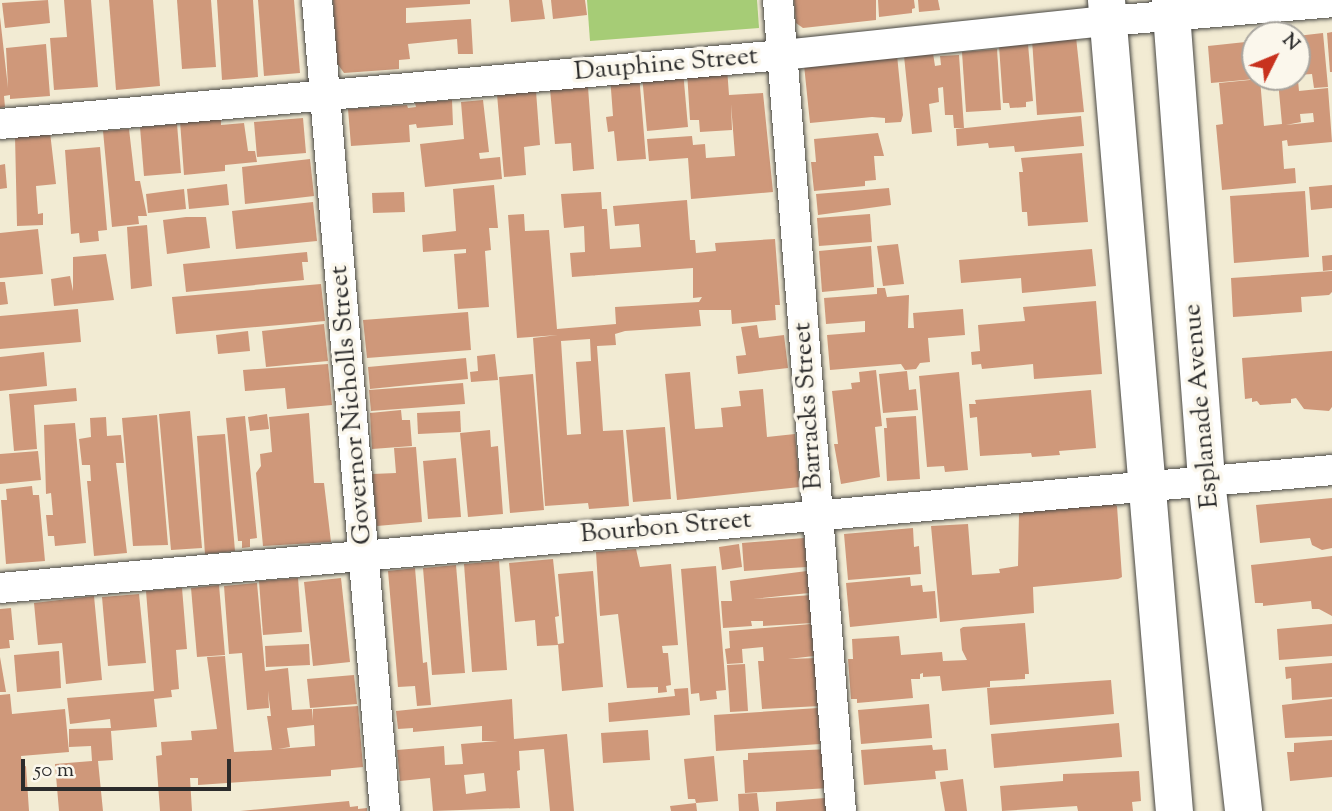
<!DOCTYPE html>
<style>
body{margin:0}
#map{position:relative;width:1332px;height:811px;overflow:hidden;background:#f2ebd3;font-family:"Sorts Mill Goudy",serif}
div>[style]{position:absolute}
.green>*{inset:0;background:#a6cc76}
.building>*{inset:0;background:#cf987a}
.roads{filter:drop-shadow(0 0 2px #494844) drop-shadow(0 0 2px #494844)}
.minor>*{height:30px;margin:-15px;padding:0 15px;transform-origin:15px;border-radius:15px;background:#fff}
.tertiary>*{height:37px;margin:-18.5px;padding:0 18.5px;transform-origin:18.5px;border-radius:18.5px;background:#fff}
span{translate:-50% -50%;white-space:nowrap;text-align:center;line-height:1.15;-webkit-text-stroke:7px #fbf7ec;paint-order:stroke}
.street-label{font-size:26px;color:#2b2b2b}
.north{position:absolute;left:1241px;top:21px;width:70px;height:70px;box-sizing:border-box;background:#fbf7ec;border:2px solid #a8a59f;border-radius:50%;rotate:47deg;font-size:19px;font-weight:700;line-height:28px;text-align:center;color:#2b2b2b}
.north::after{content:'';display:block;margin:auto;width:24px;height:32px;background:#c8321e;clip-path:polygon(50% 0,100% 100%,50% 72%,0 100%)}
.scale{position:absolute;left:21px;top:759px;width:210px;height:32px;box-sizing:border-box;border:4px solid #2b2b2b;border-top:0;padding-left:9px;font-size:21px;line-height:24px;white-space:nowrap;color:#2b2b2b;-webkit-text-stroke:5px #fbf7ec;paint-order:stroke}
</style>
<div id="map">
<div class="green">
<i style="clip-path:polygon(587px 0,757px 0,759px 28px,590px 41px)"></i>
</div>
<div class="building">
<i style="clip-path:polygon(48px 0,50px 23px,5px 28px,2px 3px)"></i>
<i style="clip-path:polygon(64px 0,91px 0,98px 87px,54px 90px,50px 38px,67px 37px)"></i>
<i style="clip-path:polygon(109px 0,153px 0,160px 86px,116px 90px)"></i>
<i style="clip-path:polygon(177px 0,211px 0,216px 67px,182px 69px)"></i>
<i style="clip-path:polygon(217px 0,253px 0,258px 77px,222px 80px)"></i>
<i style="clip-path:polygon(258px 0,294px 0,300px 73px,264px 76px)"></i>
<i style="clip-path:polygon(333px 0,470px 0,470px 4px,406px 8px,406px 23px,471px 19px,473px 54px,458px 54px,457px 39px,408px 44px,410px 59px,399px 60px,399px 69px,344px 73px,337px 63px)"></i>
<i style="clip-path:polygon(509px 0,542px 0,545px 19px,511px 22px)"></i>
<i style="clip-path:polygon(551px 0,585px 0,587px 15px,553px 19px)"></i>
<i style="clip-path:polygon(794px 0,876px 0,876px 20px,803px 28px,796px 23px)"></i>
<i style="clip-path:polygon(878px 0,914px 0,915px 8px,912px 9px,912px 13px,879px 17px)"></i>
<i style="clip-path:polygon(918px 0,938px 0,940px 10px,919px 12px)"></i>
<i style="clip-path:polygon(0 17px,8px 88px,6px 48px,46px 44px,50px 96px,10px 99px,10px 95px,4px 96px,5px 107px,0 108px)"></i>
<i style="clip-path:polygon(1332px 32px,1332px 72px,1330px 72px,1327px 33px)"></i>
<i style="clip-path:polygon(1323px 33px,1328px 87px,1314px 88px,1312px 74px,1297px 75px,1297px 36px)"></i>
<i style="clip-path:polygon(1076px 37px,1084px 112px,1037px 115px,1032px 39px)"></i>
<i style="clip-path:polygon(1255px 41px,1255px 79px,1211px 83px,1208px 46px)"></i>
<i style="clip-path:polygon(1028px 44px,1033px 101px,1026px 102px,1026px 107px,1010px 108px,1009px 103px,1003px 103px,999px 46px)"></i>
<i style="clip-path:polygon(997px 49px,1001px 110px,966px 112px,962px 52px)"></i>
<i style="clip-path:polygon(933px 53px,935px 66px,941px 65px,940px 56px,959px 55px,964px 128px,954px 128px,953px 115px,945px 115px,943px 87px,938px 88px,939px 102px,929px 104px,932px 132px,912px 134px,904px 56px)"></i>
<i style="clip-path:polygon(897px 55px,903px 115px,901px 122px,885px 123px,885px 118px,872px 117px,810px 123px,804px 65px)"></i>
<i style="clip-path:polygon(727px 68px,729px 95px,763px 93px,773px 192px,691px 199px,688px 158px,649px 161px,647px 139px,692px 136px,693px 145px,705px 144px,706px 158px,735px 156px,731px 104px,732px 130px,700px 132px,699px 120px,690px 120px,687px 71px)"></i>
<i style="clip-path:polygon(683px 71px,688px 127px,647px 131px,642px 75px)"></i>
<i style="clip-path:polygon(639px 74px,646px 159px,617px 161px,614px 131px,608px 132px,606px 117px,613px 116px,610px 76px)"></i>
<i style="clip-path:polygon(evenodd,1271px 77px,1298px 80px,1299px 91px,1328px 88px,1332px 142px,1288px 146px,1287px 140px,1282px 141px,1284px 169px,1295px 168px,1296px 183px,1222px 190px,1216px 125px,1223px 124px,1219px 83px,1260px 79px,1264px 126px,1282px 124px,1278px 81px,1271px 82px,1271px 77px,1313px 113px,1314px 122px,1286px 125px,1301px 122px,1300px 114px,1313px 113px)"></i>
<i style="clip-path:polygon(588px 87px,594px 169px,573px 171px,571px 143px,555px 144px,550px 89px)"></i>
<i style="clip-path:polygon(536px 91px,540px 145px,524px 147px,526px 175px,504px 177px,497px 94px)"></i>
<i style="clip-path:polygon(452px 100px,453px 125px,417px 128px,416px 124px,409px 125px,410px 142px,351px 146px,348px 109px,407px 105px,408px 108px,416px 107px,415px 103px)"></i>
<i style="clip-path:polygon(483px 100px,489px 152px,479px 153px,480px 159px,500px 157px,502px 179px,425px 187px,420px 144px,464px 139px,461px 102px)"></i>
<i style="clip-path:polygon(1081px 116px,1084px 146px,1015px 152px,1014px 146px,989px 148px,988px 143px,957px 146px,956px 129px)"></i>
<i style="clip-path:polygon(221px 117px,221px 125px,244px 123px,248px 151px,255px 151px,257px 162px,225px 165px,225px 171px,184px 175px,180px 121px)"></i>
<i style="clip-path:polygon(303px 118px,306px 153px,257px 157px,254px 122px)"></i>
<i style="clip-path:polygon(177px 124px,181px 173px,144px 176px,140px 127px)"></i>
<i style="clip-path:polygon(129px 129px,135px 181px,140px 181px,147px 216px,138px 216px,139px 224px,112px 227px,103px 131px)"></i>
<i style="clip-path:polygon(50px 132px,56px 184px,36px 186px,38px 214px,43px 213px,43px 225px,17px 226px,15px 136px)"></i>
<i style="clip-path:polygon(878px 133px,884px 156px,874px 156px,876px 180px,865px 181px,865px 186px,814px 191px,811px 162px,816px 162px,814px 139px)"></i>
<i style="clip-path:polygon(100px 147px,107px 230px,98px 231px,99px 241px,80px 243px,79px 233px,71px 234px,65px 150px)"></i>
<i style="clip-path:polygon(1082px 153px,1088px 222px,1028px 226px,1027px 212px,1022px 212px,1019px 172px,1023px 172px,1021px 158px)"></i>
<i style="clip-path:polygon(310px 159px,314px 196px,245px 204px,242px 167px)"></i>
<i style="clip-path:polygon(5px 164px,7px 188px,0 189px,0 165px)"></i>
<i style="clip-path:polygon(227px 184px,229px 205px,189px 209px,187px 189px)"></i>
<i style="clip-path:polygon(494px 185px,498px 228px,489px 228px,491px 250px,485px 251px,489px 307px,458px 309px,454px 254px,466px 253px,466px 249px,423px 252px,422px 235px,456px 231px,453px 189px)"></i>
<i style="clip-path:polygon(1332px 185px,1332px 208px,1311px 210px,1309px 187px)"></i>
<i style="clip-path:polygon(889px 188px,891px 205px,818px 215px,816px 194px)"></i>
<i style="clip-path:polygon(184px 189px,186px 209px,148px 213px,146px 194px)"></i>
<i style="clip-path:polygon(1305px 191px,1309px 257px,1234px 263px,1230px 196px)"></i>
<i style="clip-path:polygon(404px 192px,405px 212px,373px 213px,372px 193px)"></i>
<i style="clip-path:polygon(evenodd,601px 192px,602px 209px,607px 209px,610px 249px,641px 247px,639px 224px,615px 226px,613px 206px,687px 200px,690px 240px,695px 240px,696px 253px,716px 251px,715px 243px,775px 239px,780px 305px,775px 305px,776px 320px,732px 324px,731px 310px,699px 310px,701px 326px,625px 331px,615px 334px,616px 345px,597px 346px,603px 431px,623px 430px,629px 506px,589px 509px,588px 503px,545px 506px,533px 338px,558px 335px,517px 338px,508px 215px,524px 214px,525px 231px,549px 230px,557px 329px,616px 324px,615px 307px,699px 302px,702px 297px,693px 298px,693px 268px,572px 277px,570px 253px,585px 252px,584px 226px,564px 228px,561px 194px,601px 192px,590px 339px,591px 361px,576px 362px,581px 434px,567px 435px,561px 341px,590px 339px)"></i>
<i style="clip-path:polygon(313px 202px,317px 241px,236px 249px,232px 211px)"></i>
<i style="clip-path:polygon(870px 214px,872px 242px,819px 246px,817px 218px)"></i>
<i style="clip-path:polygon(186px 217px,206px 217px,210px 248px,167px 254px,163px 220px)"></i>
<i style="clip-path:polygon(147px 225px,152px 286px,131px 289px,127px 227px)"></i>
<i style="clip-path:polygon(38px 229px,43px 274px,0 278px,0 233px)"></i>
<i style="clip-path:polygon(898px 244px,904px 284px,883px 286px,877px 246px)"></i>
<i style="clip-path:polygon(871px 246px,874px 287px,822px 292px,819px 251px)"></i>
<i style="clip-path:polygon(1092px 249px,1096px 286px,1022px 293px,1021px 278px,961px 283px,959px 260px)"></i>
<i style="clip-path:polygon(307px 252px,308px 262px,302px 262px,304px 280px,186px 292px,183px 264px)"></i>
<i style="clip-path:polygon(106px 254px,114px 300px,54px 306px,51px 279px,70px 276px,73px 291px,73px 257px)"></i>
<i style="clip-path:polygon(1332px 255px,1332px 270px,1323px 271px,1322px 256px)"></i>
<i style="clip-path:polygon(1332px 271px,1332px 292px,1329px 295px,1301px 297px,1302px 312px,1233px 317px,1231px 278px)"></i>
<i style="clip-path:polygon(0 282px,5px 282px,8px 304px,0 305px)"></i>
<i style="clip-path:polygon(321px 284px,325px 321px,176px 334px,172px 297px)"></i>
<i style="clip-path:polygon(877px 288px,885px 288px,887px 297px,909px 295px,908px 328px,914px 328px,913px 313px,963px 309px,965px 335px,928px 338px,930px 362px,920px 363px,916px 369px,905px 370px,901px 364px,830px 370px,827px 335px,865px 332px,865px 321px,826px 324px,824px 298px,877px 294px)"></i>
<i style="clip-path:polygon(1096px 301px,1102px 374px,1034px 379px,1033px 364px,982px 369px,981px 364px,972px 365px,971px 352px,980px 351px,978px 325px,1025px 321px,1023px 307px)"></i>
<i style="clip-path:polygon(78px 309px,81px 342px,0 349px,0 316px)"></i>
<i style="clip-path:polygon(468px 312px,471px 350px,367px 358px,363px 320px)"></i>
<i style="clip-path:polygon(324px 324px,328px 361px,266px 367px,262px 331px)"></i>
<i style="clip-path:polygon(757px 325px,759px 338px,784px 335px,788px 368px,738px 374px,736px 356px,746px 355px,741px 327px)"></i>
<i style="clip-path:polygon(248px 331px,250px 351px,218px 354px,216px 335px)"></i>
<i style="clip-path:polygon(1332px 351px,1332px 407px,1329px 411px,1304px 409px,1296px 398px,1291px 399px,1291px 403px,1260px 405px,1257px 401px,1252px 402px,1252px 398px,1245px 399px,1242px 358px)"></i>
<i style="clip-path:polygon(44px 352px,47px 386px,0 391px,0 357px)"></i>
<i style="clip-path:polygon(495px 354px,498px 380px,471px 382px,470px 372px,478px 371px,477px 356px)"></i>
<i style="clip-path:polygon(466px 358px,468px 379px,370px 389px,368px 367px)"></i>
<i style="clip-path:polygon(328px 364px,332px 405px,287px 409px,285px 388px,245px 391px,243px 370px)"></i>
<i style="clip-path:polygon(876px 370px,882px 426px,875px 427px,880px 477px,841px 484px,834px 444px,838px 444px,832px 391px,852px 389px,851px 383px,860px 382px,859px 372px)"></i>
<i style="clip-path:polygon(907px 371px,909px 390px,916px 389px,918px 410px,883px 413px,879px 374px)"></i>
<i style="clip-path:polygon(690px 372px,695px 429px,723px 427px,721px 408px,741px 406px,739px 391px,763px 389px,767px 437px,795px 434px,800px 487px,677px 500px,665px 374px)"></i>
<i style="clip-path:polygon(959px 372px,968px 470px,945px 472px,944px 466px,927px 467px,919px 376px)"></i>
<i style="clip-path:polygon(533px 374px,544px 510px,510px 513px,499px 377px)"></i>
<i style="clip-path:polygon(463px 383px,465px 404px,371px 411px,369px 390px)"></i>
<i style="clip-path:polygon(76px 388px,77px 401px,34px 405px,37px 449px,14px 451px,9px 394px)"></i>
<i style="clip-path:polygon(1091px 390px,1096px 448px,1059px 451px,1060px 455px,1032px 457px,1031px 453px,980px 456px,977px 417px,970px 418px,969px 404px,976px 404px,975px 400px)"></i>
<i style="clip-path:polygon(401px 410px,402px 420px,410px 420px,412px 446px,372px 449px,370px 413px)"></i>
<i style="clip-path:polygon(190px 411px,202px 548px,171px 550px,159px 414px)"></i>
<i style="clip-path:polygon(460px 411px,461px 432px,418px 434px,417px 413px)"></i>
<i style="clip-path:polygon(309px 413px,314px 483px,324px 483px,331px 542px,263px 546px,256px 473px,261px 466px,260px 454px,272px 452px,269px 417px)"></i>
<i style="clip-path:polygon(267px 414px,269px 429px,250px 431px,248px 417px)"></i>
<i style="clip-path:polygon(157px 415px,168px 545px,133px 546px,122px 418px)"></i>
<i style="clip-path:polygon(245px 416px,257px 538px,250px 539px,250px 547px,242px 548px,242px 541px,238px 541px,226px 418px)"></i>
<i style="clip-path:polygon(916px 416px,920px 479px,887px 481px,884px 428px,887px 428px,886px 418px)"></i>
<i style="clip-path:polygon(106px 417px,107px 436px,121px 435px,124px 463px,116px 463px,127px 553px,94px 556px,87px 481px,91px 481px,90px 465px,82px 465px,79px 439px,91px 437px,90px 418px)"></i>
<i style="clip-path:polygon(75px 423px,86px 543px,55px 546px,54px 536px,48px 536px,46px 515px,53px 515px,51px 493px,46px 494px,44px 425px)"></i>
<i style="clip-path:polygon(665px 427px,671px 499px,633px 502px,626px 430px)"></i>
<i style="clip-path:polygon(490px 430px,491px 447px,498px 446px,503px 514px,468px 517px,460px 433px)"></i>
<i style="clip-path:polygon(225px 434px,235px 551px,205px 554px,197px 436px)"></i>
<i style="clip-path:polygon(416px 447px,422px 522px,377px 526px,372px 474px,396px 473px,394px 448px)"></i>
<i style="clip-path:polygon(38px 451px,41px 480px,0 484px,0 454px)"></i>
<i style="clip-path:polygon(456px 458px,461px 517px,428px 519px,423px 461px)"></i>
<i style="clip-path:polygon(32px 486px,33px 495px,39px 495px,45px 561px,6px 564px,1px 500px,7px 500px,6px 489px)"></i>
<i style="clip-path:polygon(1332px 498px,1332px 548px,1322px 550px,1312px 545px,1310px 538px,1260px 543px,1256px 505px)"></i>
<i style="clip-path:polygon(1114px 504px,1117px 506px,1122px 577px,1118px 579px,1033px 587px,1034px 613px,940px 622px,931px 526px,968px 524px,972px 575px,1000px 573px,999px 569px,1018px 566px,1019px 513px)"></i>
<i style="clip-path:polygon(913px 528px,914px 547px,919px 546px,921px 574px,848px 580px,844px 534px)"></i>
<i style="clip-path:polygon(804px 538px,807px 567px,744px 571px,742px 543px)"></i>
<i style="clip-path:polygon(739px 544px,742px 567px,722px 570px,719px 547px)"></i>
<i style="clip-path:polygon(636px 549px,640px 567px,671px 564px,678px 645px,662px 646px,663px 653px,668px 653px,671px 685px,666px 686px,667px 692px,658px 693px,658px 687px,627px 688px,618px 614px,600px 616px,596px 552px)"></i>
<i style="clip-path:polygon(1332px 556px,1332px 616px,1319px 609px,1312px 609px,1311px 601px,1263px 606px,1263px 603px,1255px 603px,1251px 565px)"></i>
<i style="clip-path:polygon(553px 559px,559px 616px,555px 617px,558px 645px,537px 646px,535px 620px,515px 622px,509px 563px)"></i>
<i style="clip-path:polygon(499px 561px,507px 670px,472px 672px,464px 564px)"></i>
<i style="clip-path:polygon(456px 565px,465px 673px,432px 675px,423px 568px)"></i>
<i style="clip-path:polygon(716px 566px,726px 690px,716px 691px,717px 699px,700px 701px,699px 693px,691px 694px,681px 569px)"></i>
<i style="clip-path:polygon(415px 568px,423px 663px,427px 662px,431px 705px,417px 706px,415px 686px,398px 687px,388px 571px)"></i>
<i style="clip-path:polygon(593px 571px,603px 687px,562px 691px,558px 644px,564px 643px,558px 574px)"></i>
<i style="clip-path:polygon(807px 571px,809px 593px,753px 599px,812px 595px,813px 623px,763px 626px,763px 621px,751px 621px,752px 626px,723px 628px,721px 601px,732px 601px,730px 581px)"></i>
<i style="clip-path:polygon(910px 577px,911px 586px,922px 585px,923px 592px,935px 591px,937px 618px,850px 627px,846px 583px)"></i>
<i style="clip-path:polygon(298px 578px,302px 632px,263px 635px,259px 581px)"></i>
<i style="clip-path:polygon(341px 578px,350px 662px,313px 666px,304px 582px)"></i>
<i style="clip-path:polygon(evenodd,257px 583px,265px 671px,288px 668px,292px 710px,312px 709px,313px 721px,313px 709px,358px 706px,363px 767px,331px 770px,331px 776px,198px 785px,198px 778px,190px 778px,192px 811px,160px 811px,156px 756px,162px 755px,161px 742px,192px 740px,191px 731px,217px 729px,207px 657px,225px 656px,234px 752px,272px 750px,267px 716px,271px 716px,268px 691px,269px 708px,247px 710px,242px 653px,229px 654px,224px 586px,257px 583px,314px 725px,315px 746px,278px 749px,290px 747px,287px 728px,314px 725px)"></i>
<i style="clip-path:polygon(219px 585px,225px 655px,197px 657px,191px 588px)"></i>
<i style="clip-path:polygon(182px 588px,187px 649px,176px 650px,179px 689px,171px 690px,172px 697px,154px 699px,157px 727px,111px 731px,113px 760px,98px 761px,103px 811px,59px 811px,55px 764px,92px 761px,91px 746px,69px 747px,69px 729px,111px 728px,110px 719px,70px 724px,67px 698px,154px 691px,146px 591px)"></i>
<i style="clip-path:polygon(139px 594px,146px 663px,108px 666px,102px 597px)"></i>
<i style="clip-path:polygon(94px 596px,102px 680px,66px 684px,62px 643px,38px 645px,34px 603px)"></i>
<i style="clip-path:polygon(11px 608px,14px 640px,9px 640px,10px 648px,0 649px,0 609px)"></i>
<i style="clip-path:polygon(1025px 623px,1029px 674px,1025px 674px,1025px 679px,990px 681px,990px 687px,942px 691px,940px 676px,923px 677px,923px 673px,920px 674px,920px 679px,911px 679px,913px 698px,857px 703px,857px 699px,851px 699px,848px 659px,853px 659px,852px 639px,899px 636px,901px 655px,942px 652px,943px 661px,967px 660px,962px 650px,960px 629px,963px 627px)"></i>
<i style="clip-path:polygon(811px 624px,814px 656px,788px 659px,817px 658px,820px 706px,762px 709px,758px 661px,764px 661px,763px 647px,742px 649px,743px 663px,727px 664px,725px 649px,730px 648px,729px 631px)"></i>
<i style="clip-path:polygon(1332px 624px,1332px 656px,1279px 660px,1277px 629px)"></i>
<i style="clip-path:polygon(309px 644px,310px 665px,266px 667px,265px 646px)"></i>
<i style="clip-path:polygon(59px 651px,61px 688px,17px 692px,14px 655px)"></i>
<i style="clip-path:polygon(0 657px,6px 692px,0 692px)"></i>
<i style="clip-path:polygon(1332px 663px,1332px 697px,1292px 700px,1291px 678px,1286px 679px,1285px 667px)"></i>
<i style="clip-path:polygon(745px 664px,748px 711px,730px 712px,727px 665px)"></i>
<i style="clip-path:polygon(354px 675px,357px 704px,310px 708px,307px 679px)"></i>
<i style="clip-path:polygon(1111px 680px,1114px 714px,990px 725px,987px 688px)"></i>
<i style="clip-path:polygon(688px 688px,690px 715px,609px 722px,608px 703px,675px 696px,674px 689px)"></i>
<i style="clip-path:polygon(10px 694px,12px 714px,65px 709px,69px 752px,21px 756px,22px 767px,26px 766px,29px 811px,0 811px,0 695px)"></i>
<i style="clip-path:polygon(evenodd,512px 699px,514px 739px,567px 734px,574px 811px,550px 811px,544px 749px,519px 751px,520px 770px,517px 771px,520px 808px,433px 811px,430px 778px,400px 781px,397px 750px,444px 746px,445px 765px,463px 764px,461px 744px,498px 741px,482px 741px,482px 726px,413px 732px,413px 728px,398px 729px,396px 711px,512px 699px,484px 773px,486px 791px,466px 794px,464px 775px,484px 773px)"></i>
<i style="clip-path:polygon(1332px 699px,1332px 736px,1285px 738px,1282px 705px)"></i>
<i style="clip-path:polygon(929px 704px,932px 738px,861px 744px,858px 710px)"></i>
<i style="clip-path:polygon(818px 708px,820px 744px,716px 751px,714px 715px)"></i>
<i style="clip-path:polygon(1119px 723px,1122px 757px,994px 768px,991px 734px)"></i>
<i style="clip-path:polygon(648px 730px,650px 760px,603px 763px,601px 733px)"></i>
<i style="clip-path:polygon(1332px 740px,1332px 777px,1290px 781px,1287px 752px,1294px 752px,1294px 743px)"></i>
<i style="clip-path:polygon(932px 745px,933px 750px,946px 749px,948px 770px,935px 771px,936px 779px,864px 785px,861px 750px)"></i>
<i style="clip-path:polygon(829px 749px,829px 788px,745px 793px,743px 760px,748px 760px,748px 753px)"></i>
<i style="clip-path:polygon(714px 756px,718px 801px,696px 803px,695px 799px,688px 799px,684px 759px)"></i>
<i style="clip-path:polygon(1139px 771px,1141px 801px,1132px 802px,1133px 811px,1078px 811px,1077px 806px,1002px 811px,1000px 786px,1063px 781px,1063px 774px)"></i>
<i style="clip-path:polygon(963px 779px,967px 811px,945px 811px,940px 782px)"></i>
<i style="clip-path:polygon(757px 793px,759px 811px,739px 811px,738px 794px)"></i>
<i style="clip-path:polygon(825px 798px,826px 811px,776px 811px,776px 802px)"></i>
<i style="clip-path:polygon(349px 801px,350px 807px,358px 806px,358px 809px,367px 808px,367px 811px,240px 811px)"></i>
<i style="clip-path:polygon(696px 803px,697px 811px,671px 811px,670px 806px)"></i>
</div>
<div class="roads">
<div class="minor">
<i style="left:317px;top:0;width:814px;rotate:85.21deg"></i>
<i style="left:778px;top:0;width:813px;rotate:85.56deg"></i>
<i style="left:0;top:124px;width:785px;rotate:-5.04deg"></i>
<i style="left:782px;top:55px;width:328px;rotate:-6deg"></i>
<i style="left:1108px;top:21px;width:225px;rotate:-4.8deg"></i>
<i style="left:0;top:588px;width:1337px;rotate:-5.06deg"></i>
</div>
<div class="tertiary">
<i style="left:1106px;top:0;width:814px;rotate:85.21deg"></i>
<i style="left:1170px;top:0;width:481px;rotate:85.7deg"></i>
<i style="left:1206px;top:480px;width:333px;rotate:83.6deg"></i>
</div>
</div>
<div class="street-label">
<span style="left:666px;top:65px;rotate:-5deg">Dauphine Street</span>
<span style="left:352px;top:405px;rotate:-95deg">Governor Nicholls Street</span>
<span style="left:809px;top:406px;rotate:-94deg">Barracks Street</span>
<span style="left:1202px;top:406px;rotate:-95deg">Esplanade Avenue</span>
<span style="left:666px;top:528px;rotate:-5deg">Bourbon Street</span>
</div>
<div class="north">N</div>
<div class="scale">50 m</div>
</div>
